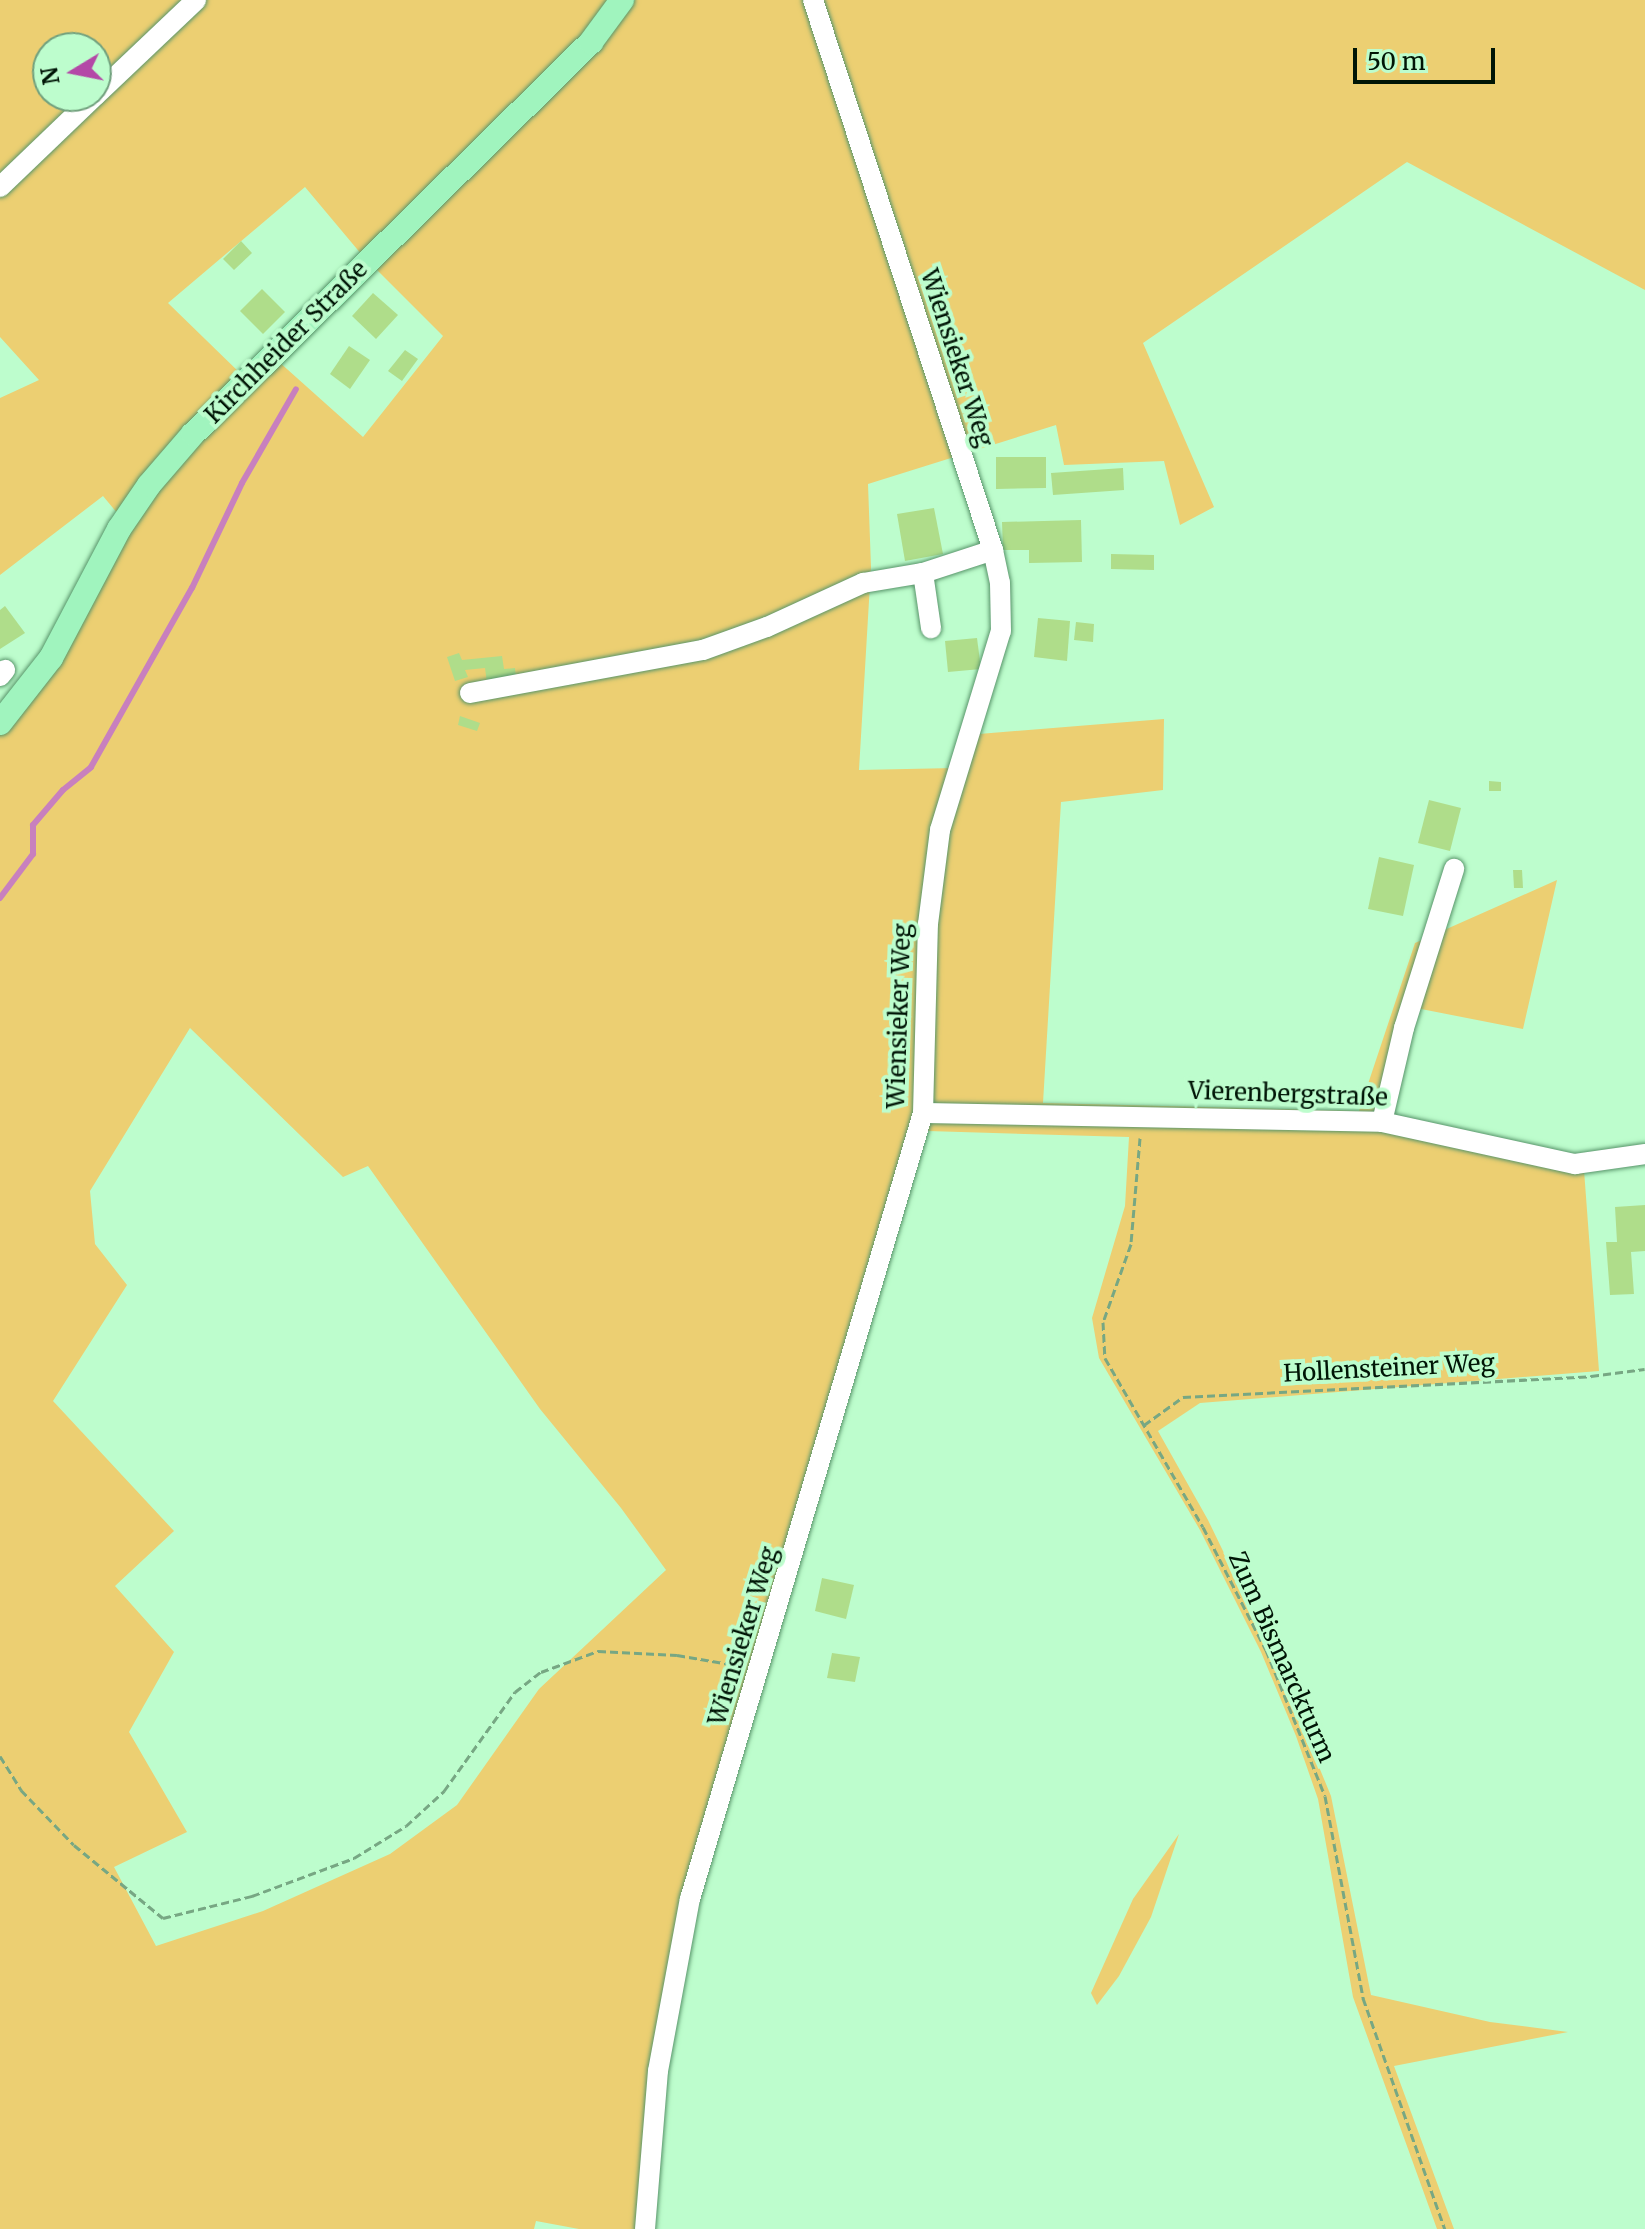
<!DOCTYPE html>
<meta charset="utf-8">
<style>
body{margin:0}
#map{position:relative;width:1645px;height:2229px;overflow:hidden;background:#bdfdcd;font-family:Merriweather,serif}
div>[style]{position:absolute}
.green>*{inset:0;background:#eccf72}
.stream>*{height:6px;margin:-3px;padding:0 3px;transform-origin:3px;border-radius:3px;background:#c880be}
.building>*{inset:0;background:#afdd8a}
.path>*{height:3px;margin-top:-1.5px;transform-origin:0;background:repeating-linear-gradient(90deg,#77a783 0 8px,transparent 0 12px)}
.roads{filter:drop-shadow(0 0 2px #58956a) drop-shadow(0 0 2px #58956a)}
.minor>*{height:20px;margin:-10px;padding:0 10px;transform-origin:10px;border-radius:10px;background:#fff}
.major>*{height:24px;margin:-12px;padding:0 12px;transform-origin:12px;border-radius:12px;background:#a0f4be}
span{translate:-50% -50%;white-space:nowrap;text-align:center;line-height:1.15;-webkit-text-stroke:8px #bdfdcd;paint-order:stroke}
.street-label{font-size:24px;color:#001506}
.north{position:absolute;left:32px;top:32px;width:80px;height:80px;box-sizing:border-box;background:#bdfdcd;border:2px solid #71a07d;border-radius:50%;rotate:260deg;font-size:22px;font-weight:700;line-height:32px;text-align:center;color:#001506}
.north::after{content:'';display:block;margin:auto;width:28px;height:36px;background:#b448a7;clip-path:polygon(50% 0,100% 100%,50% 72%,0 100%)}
.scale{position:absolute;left:1353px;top:48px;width:142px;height:36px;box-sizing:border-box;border:4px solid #001506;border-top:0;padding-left:10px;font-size:24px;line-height:28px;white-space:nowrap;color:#001506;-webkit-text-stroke:6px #bdfdcd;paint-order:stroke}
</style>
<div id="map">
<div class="green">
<i style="clip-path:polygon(evenodd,0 0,610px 0,582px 37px,362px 255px,305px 187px,168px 303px,242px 375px,118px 514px,103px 496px,0 575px,0 398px,39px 380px,0 337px,0 0,48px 48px,96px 48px,96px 96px,48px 96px,48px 48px)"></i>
<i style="clip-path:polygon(evenodd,635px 0,1645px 0,1645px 290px,1407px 162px,1143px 343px,1214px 507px,1180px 525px,1164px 461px,1064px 465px,1056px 425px,868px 484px,871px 567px,859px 770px,954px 768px,918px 1113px,714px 1813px,637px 2229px,579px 2229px,536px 2221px,534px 2229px,0 2229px,0 735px,154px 488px,278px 361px,363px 437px,443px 336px,376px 269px,596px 52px,635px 0,190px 1028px,343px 1177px,368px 1166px,540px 1409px,621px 1508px,666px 1570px,539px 1689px,457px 1805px,390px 1854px,263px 1911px,156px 1946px,114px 1867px,187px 1832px,129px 1732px,174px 1652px,115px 1586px,174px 1531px,53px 1401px,127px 1285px,95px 1244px,90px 1191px,190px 1028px)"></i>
<i style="clip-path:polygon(1164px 719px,1163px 790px,1061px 802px,1043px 1103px,1359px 1111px,1415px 943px,1557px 880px,1523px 1029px,1416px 1008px,1385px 1116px,1584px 1170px,1599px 1371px,1200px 1403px,1158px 1431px,1208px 1520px,1270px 1648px,1331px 1796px,1371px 1995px,1490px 2022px,1568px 2032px,1394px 2066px,1454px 2229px,1437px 2229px,1353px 1997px,1318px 1799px,1296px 1736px,1261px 1652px,1200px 1530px,1099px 1358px,1092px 1318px,1125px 1206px,1129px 1137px,928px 1131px,933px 1102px,935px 929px,946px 840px,979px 734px)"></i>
<i style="clip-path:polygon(1179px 1834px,1151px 1917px,1119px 1976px,1097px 2005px,1091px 1993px,1133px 1899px)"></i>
</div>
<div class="stream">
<i style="left:0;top:898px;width:55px;rotate:-53.1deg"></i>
<i style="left:33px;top:854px;width:29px;rotate:-90deg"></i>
<i style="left:33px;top:825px;width:46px;rotate:-49.4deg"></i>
<i style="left:63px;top:790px;width:36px;rotate:-39deg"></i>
<i style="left:91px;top:767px;width:206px;rotate:-60.6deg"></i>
<i style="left:192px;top:588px;width:116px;rotate:-64.5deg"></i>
<i style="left:242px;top:483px;width:108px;rotate:-60.1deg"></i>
</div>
<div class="building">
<i style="clip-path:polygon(241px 241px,252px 253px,234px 270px,223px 259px)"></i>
<i style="clip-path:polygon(262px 289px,285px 312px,263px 334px,240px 311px)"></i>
<i style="clip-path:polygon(373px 293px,398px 315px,376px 339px,352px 316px)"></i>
<i style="clip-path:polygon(349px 346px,370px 360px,350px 389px,330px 374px)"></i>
<i style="clip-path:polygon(405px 350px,418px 359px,402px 381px,388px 371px)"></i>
<i style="clip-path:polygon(996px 457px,1046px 457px,1046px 488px,996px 489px)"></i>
<i style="clip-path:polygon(1123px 468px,1124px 490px,1053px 495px,1051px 473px)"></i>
<i style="clip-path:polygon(934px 508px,943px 554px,905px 561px,897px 514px)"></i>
<i style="clip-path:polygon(1081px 520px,1082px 562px,1029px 563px,1029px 550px,1003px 550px,1002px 522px)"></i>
<i style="clip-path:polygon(1111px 554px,1154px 555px,1154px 570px,1111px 569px)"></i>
<i style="clip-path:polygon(5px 606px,25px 633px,0 649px,0 610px)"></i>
<i style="clip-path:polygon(1038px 618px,1070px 621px,1067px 661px,1034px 657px)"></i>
<i style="clip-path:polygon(1076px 622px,1094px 624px,1093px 642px,1074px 640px)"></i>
<i style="clip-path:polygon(977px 638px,981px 669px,948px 672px,945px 641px)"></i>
<i style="clip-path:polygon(459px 653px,462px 660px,502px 656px,504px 669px,515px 668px,516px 679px,487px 683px,485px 668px,465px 670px,468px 677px,455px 681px,447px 657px)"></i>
<i style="clip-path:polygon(460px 716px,480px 723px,477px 731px,458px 725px)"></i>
<i style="clip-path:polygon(1489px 781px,1501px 782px,1501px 791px,1489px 791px)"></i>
<i style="clip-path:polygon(1429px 800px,1461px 808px,1450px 851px,1418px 843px)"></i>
<i style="clip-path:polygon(1379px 857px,1414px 865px,1403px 916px,1368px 909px)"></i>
<i style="clip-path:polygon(1513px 870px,1522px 870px,1523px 888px,1514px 888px)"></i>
<i style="clip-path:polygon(1645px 1205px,1645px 1251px,1631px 1252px,1634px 1294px,1610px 1295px,1606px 1242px,1617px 1242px,1615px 1207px)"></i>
<i style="clip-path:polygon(822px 1578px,854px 1585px,846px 1619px,815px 1611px)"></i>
<i style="clip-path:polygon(832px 1653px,860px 1657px,855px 1682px,827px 1678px)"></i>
</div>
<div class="path">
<i style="left:1140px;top:1138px;width:106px;rotate:94.9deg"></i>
<i style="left:1131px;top:1244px;width:83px;rotate:109.7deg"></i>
<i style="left:1103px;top:1322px;width:36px;rotate:87deg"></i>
<i style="left:1105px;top:1358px;width:195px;rotate:59.9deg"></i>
<i style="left:1203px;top:1527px;width:138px;rotate:62.9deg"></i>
<i style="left:1266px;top:1650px;width:157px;rotate:68deg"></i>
<i style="left:1325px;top:1796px;width:206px;rotate:79.3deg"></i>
<i style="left:1363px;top:1998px;width:245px;rotate:70.5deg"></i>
<i style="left:1144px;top:1425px;width:48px;rotate:-35.7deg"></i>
<i style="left:1183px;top:1397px;width:409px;rotate:-2.9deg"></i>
<i style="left:1591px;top:1376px;width:54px;rotate:-7.4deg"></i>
<i style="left:0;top:1756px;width:40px;rotate:58deg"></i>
<i style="left:21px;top:1790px;width:76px;rotate:46.1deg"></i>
<i style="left:74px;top:1845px;width:115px;rotate:39.4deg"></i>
<i style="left:163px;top:1918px;width:92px;rotate:-13.9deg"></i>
<i style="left:252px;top:1896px;width:109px;rotate:-20.4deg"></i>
<i style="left:354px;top:1858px;width:61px;rotate:-31.6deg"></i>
<i style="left:406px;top:1826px;width:52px;rotate:-42.6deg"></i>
<i style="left:444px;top:1791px;width:122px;rotate:-54.4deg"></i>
<i style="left:515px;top:1692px;width:33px;rotate:-38deg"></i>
<i style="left:541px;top:1672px;width:61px;rotate:-20.2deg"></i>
<i style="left:598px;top:1651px;width:79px;rotate:2.9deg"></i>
<i style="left:677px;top:1655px;width:65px;rotate:9.8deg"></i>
</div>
<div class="roads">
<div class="minor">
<i style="left:96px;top:95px;width:138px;rotate:-43.5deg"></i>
<i style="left:0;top:187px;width:132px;rotate:-43.8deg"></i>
<i style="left:923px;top:573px;width:56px;rotate:81.7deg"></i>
<i style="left:0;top:676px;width:8px;rotate:-50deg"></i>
<i style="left:470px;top:693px;width:237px;rotate:-10.5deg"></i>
<i style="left:703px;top:650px;width:68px;rotate:-19.8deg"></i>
<i style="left:767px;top:627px;width:106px;rotate:-24.6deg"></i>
<i style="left:863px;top:583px;width:61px;rotate:-9.5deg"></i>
<i style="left:923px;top:573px;width:74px;rotate:-18.2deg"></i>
<i style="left:923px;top:1113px;width:459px;rotate:1.1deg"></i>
<i style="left:1382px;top:1122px;width:198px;rotate:12.3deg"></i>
<i style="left:1575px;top:1164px;width:71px;rotate:-8.1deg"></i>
<i style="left:1382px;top:1122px;width:97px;rotate:-76.8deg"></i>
<i style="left:1404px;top:1028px;width:167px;rotate:-72.5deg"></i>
<i style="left:645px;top:2229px;width:159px;rotate:-85.3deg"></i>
<i style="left:658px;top:2071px;width:175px;rotate:-79.5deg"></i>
<i style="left:690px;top:1899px;width:820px;rotate:-73.49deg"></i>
<i style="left:923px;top:1113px;width:189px;rotate:-88.5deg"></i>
<i style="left:928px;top:924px;width:95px;rotate:-82.7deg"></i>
<i style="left:940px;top:830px;width:208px;rotate:-73deg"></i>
<i style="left:1001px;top:631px;width:48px;rotate:-91.2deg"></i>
<i style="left:1000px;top:583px;width:34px;rotate:-102deg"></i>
<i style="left:993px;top:550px;width:579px;rotate:-108.12deg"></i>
</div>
<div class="major">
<i style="left:0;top:723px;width:83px;rotate:-51.9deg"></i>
<i style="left:51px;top:658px;width:146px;rotate:-62.2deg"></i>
<i style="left:119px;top:529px;width:53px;rotate:-55.7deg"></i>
<i style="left:149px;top:485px;width:67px;rotate:-49.2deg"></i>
<i style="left:193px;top:434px;width:559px;rotate:-44.56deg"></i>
<i style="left:591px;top:42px;width:52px;rotate:-53.6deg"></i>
</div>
</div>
<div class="street-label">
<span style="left:286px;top:342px;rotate:-45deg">Kirchheider Straße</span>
<span style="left:957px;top:358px;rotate:72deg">Wiensieker Weg</span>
<span style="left:899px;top:1016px;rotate:-88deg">Wiensieker Weg</span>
<span style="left:1288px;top:1094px;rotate:2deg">Vierenbergstraße</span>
<span style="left:1389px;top:1368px;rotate:-3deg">Hollensteiner Weg</span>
<span style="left:743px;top:1636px;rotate:-73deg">Wiensieker Weg</span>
<span style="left:1282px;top:1657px;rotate:66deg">Zum Bismarckturm</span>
</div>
<div class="north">N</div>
<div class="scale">50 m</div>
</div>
